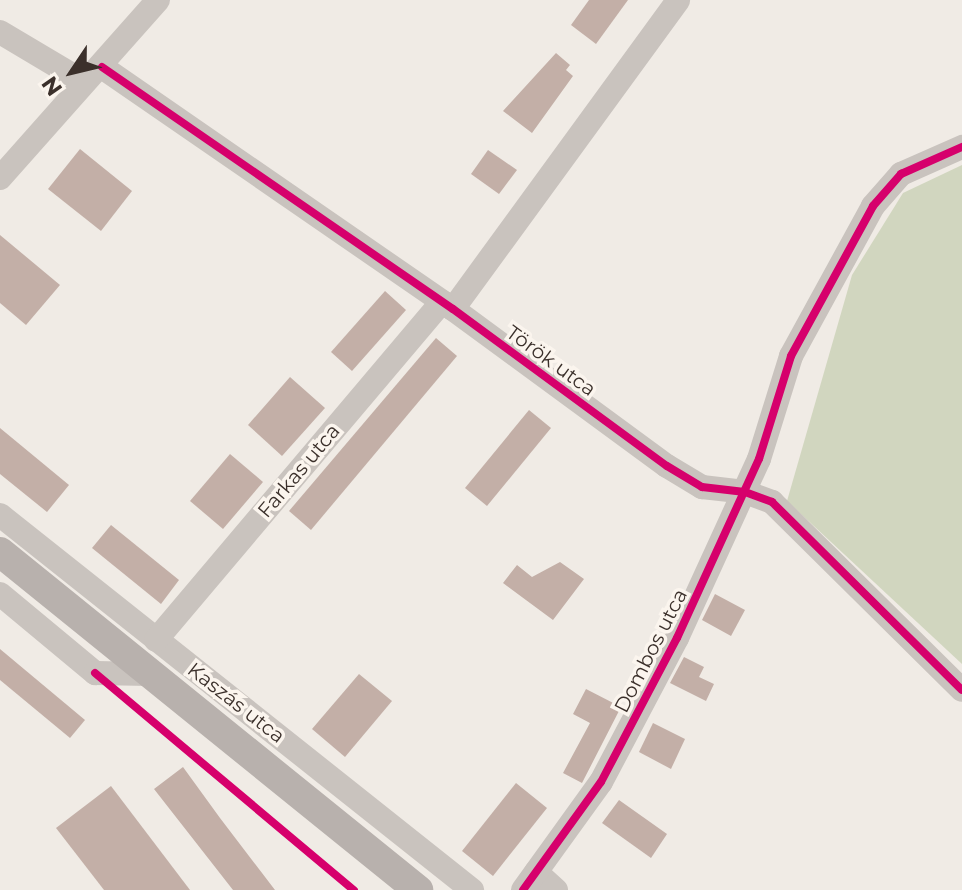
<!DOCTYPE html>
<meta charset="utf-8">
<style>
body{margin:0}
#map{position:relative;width:962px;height:890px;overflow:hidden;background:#f0ebe5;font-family:Montserrat,sans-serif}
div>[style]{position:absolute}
.green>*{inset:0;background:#d1d6bf}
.building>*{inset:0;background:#c3afa7}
.minor>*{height:24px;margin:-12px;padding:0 12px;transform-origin:12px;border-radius:12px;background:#c9c3be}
.major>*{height:30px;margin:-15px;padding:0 15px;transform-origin:15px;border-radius:15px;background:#b8b1ad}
.cycleway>*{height:8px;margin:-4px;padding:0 4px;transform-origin:4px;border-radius:4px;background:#d6006c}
span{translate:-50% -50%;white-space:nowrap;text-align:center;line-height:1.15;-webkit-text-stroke:7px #fbf5ee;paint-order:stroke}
.street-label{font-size:20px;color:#3b302b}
.north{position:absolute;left:32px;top:32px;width:80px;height:80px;-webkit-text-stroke:6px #fbf5ee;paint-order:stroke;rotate:235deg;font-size:22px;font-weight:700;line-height:32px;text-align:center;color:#3b302b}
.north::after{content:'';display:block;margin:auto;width:28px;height:36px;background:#3b302b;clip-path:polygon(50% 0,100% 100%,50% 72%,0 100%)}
</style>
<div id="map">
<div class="green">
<i style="clip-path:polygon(962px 165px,962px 664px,787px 501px,852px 275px,903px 193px)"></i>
</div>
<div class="building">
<i style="clip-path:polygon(589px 0,628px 0,596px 44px,571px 25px)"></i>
<i style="clip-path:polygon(556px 53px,570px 65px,566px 70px,573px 76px,532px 133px,503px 111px)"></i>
<i style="clip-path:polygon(80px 149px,132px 191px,101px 231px,48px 189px)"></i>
<i style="clip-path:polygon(488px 150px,517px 170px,499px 194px,471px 174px)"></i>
<i style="clip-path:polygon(0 235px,60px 285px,26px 325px,0 303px)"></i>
<i style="clip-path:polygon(385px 291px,406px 310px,352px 371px,331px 352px)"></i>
<i style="clip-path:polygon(436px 338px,457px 356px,311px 530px,289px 511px)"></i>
<i style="clip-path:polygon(290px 377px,325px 408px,282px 456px,248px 425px)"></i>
<i style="clip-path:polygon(529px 410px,551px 428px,487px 506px,465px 488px)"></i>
<i style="clip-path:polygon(0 428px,69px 485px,47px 512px,0 474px)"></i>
<i style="clip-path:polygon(230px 454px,263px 482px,223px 529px,190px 501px)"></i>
<i style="clip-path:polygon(111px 525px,179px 580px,161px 604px,92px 548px)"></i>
<i style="clip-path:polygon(560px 562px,584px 579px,553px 620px,503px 583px,517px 565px,532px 577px)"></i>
<i style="clip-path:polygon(715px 594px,745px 610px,731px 636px,702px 620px)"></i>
<i style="clip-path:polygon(0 649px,85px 720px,70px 738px,0 680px)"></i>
<i style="clip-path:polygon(684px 657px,704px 667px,699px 677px,714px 684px,706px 701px,670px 683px)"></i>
<i style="clip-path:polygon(359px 674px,392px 701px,345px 757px,312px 729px)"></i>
<i style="clip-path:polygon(586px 689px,621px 707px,582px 783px,563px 773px,590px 723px,573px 714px)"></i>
<i style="clip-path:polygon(653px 723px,685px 739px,671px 769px,639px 752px)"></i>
<i style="clip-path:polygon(183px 767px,220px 818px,275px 890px,233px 890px,154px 789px)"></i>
<i style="clip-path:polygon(516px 783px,547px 808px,493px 876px,462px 851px)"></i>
<i style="clip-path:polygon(111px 786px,190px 890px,104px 890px,56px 828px)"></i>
<i style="clip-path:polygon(619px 800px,667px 834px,651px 858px,602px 823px)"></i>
</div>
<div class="minor">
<i style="left:0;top:32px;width:98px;rotate:30.8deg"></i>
<i style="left:102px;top:67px;width:426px;rotate:34.6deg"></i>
<i style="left:453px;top:309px;width:265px;rotate:36.3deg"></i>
<i style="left:667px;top:466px;width:41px;rotate:31deg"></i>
<i style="left:702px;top:487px;width:43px;rotate:6.6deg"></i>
<i style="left:745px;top:492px;width:29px;rotate:20deg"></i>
<i style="left:772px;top:502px;width:267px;rotate:44.7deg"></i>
<i style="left:0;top:178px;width:238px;rotate:-48.4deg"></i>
<i style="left:453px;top:309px;width:382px;rotate:-53.9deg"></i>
<i style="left:0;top:515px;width:603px;rotate:38.47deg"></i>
<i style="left:0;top:594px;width:124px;rotate:39.7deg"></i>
<i style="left:95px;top:673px;width:55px;rotate:1deg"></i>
<i style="left:156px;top:640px;width:443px;rotate:-49.8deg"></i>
<i style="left:536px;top:872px;width:27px;rotate:42deg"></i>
<i style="left:523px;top:890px;width:133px;rotate:-54.2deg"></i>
<i style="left:601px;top:782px;width:163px;rotate:-62.2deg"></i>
<i style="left:677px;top:638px;width:197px;rotate:-65.4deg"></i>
<i style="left:759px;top:459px;width:108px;rotate:-72.7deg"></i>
<i style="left:791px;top:356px;width:171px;rotate:-61.3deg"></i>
<i style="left:873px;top:206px;width:43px;rotate:-48.8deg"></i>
<i style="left:901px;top:174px;width:67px;rotate:-23.9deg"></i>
</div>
<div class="major">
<i style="left:0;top:552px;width:538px;rotate:38.96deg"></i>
</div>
<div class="cycleway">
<i style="left:102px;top:67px;width:426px;rotate:34.6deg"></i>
<i style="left:453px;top:309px;width:265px;rotate:36.3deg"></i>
<i style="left:667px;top:466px;width:41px;rotate:31deg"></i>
<i style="left:702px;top:487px;width:43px;rotate:6.6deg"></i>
<i style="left:745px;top:492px;width:29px;rotate:20deg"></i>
<i style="left:772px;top:502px;width:267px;rotate:44.7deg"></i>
<i style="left:95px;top:673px;width:338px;rotate:40deg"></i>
<i style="left:523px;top:890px;width:133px;rotate:-54.2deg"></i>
<i style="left:601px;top:782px;width:163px;rotate:-62.2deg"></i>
<i style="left:677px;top:638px;width:197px;rotate:-65.4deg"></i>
<i style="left:759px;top:459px;width:108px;rotate:-72.7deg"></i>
<i style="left:791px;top:356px;width:171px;rotate:-61.3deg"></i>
<i style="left:873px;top:206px;width:43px;rotate:-48.8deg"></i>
<i style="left:901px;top:174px;width:67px;rotate:-23.9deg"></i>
</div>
<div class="street-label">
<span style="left:551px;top:361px;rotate:36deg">Török utca</span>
<span style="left:299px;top:471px;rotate:-50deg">Farkas utca</span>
<span style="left:651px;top:651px;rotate:-63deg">Dombos utca</span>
<span style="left:236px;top:703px;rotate:38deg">Kaszás utca</span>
</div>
<div class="north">N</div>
</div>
